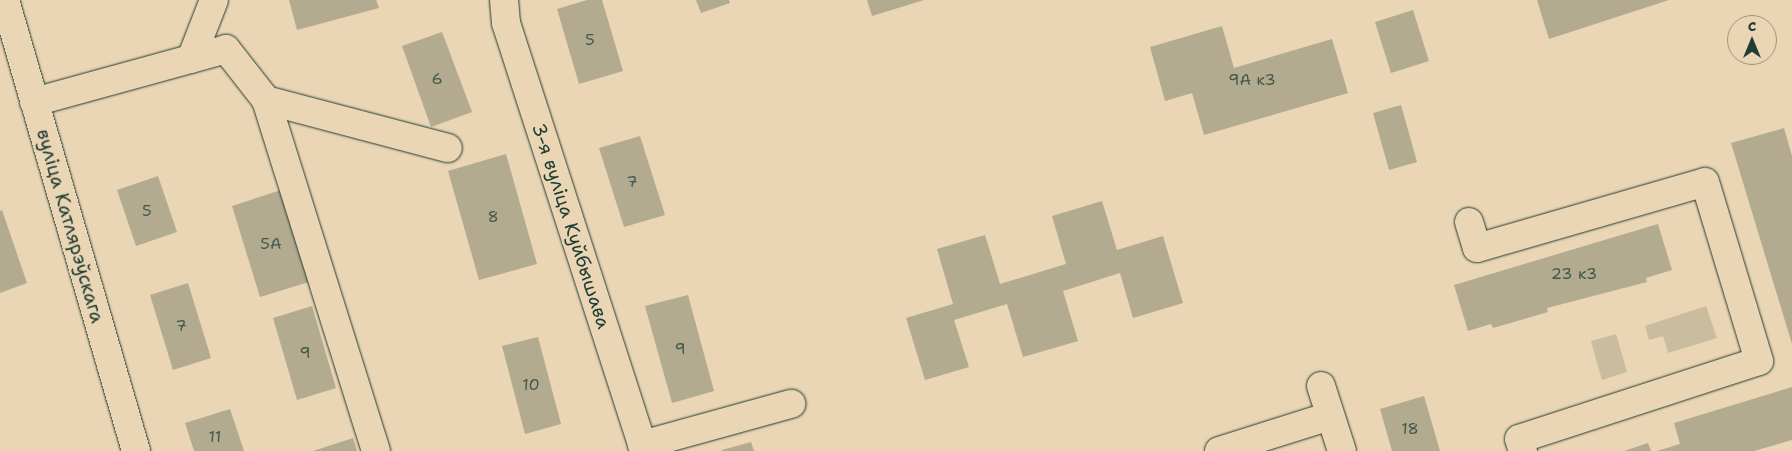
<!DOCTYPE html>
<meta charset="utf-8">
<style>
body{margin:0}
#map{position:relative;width:1792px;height:451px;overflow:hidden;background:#ead5b4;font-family:"Shantell Sans",sans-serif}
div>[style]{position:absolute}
.green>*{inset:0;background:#c9bc9f}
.building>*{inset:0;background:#b2ab90}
.roads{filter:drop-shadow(0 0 1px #1f3d34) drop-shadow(0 0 1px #1f3d34)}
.minor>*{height:28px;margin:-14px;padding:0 14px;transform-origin:14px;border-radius:14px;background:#ead5b4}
span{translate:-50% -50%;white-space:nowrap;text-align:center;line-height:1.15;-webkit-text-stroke:5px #ead5b4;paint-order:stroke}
.number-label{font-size:16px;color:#44584b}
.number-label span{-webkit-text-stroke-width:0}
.street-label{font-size:19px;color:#1f3d34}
.north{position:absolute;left:1727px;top:15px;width:50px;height:50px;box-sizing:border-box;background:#ead5b4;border:1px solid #999881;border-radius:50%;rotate:0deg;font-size:14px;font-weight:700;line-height:20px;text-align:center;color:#1f3d34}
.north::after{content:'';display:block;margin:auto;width:18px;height:22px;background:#1f3d34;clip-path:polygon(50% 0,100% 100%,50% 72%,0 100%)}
</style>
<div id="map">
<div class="green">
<i style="clip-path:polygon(1706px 306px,1717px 338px,1668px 353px,1663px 336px,1649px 340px,1645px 326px)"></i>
<i style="clip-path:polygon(1616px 334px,1627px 372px,1602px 380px,1591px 341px)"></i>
</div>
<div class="building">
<i style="clip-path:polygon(289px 0,376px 0,379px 8px,297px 30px)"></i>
<i style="clip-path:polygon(587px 0,602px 0,623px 71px,579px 84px,557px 9px)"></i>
<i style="clip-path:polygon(696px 0,729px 0,730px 3px,701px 13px)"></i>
<i style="clip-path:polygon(867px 0,924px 0,872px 16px)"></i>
<i style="clip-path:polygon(1537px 0,1669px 0,1549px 39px)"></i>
<i style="clip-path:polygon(1413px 10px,1429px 61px,1391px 73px,1375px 22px)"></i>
<i style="clip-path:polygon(1222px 26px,1234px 68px,1332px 39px,1348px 93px,1204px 135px,1192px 93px,1165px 101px,1150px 47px)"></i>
<i style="clip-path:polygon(442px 32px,472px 112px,431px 127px,402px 46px)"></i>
<i style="clip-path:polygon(1401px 105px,1417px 162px,1389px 170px,1373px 113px)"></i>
<i style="clip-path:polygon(1784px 128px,1792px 156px,1792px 344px,1731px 143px)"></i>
<i style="clip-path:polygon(640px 136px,665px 215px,624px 227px,599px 148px)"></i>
<i style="clip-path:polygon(506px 154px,537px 264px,479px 280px,448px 171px)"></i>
<i style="clip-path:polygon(158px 176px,177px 232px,136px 246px,117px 190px)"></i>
<i style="clip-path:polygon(281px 190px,309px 282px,260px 297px,232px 206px)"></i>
<i style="clip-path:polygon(1102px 201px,1117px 250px,1163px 236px,1183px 303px,1133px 318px,1120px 273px,1063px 291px,1078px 341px,1023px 357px,1007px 304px,954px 320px,969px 367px,925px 380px,906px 318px,953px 304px,937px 249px,985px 235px,1000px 284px,1066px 264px,1052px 216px)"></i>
<i style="clip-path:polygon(2px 210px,27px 283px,0 293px,0 211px)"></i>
<i style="clip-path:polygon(1658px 224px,1672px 270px,1646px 278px,1647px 282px,1547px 308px,1548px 312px,1493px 328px,1491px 324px,1468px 331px,1454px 285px)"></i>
<i style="clip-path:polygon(188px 283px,211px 358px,173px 370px,150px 295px)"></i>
<i style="clip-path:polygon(688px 295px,714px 391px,672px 403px,645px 306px)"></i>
<i style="clip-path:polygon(312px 306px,336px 388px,297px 400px,273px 318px)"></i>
<i style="clip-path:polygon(538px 337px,561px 424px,525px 434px,502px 346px)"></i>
<i style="clip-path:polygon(1792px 387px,1792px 440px,1754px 451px,1657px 451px,1680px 444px,1674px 423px)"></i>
<i style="clip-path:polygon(1424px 396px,1440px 451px,1392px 451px,1380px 409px)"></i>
<i style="clip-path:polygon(230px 409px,244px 451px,194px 451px,185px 423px)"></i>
<i style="clip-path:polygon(353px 438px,357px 451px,313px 451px)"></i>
<i style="clip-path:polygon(751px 442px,754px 451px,722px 451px,722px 450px)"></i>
<i style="clip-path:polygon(1648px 443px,1651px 451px,1624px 451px)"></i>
</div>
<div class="roads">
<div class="minor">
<i style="left:5px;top:0;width:470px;rotate:73.8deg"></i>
<i style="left:504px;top:0;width:23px;rotate:85deg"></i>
<i style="left:506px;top:23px;width:450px;rotate:72.1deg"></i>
<i style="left:191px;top:59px;width:63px;rotate:-68.7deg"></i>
<i style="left:266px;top:100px;width:188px;rotate:14.8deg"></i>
<i style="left:34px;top:102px;width:199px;rotate:-15.4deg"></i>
<i style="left:226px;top:49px;width:65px;rotate:51.9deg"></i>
<i style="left:266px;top:100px;width:368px;rotate:72.6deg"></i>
<i style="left:1469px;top:222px;width:27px;rotate:73deg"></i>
<i style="left:1477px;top:248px;width:237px;rotate:-16.1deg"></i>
<i style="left:1705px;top:182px;width:187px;rotate:73.2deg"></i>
<i style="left:1759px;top:361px;width:252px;rotate:162deg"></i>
<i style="left:1519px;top:439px;width:13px;rotate:72deg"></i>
<i style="left:1321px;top:386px;width:68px;rotate:72.1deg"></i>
<i style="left:642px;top:445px;width:155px;rotate:-15.4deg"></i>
<i style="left:1219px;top:451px;width:116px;rotate:-17.5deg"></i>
</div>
</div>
<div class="number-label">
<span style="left:590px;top:40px">5</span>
<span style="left:437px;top:79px">6</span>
<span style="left:1252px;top:80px">9А к3</span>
<span style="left:632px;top:182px">7</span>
<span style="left:147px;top:211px">5</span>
<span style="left:493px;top:217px">8</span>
<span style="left:271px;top:244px">5А</span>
<span style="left:1574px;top:274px">23 к3</span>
<span style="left:181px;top:326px">7</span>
<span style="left:680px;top:349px">9</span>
<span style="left:305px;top:353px">9</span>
<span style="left:531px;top:385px">10</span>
<span style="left:1410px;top:429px">18</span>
<span style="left:215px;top:437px">11</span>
</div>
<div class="street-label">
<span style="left:70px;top:226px;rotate:74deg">вуліца Катлярэўскага</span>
<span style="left:571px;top:226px;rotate:72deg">3-я вуліца Куйбышава</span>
</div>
<div class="north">С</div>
</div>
